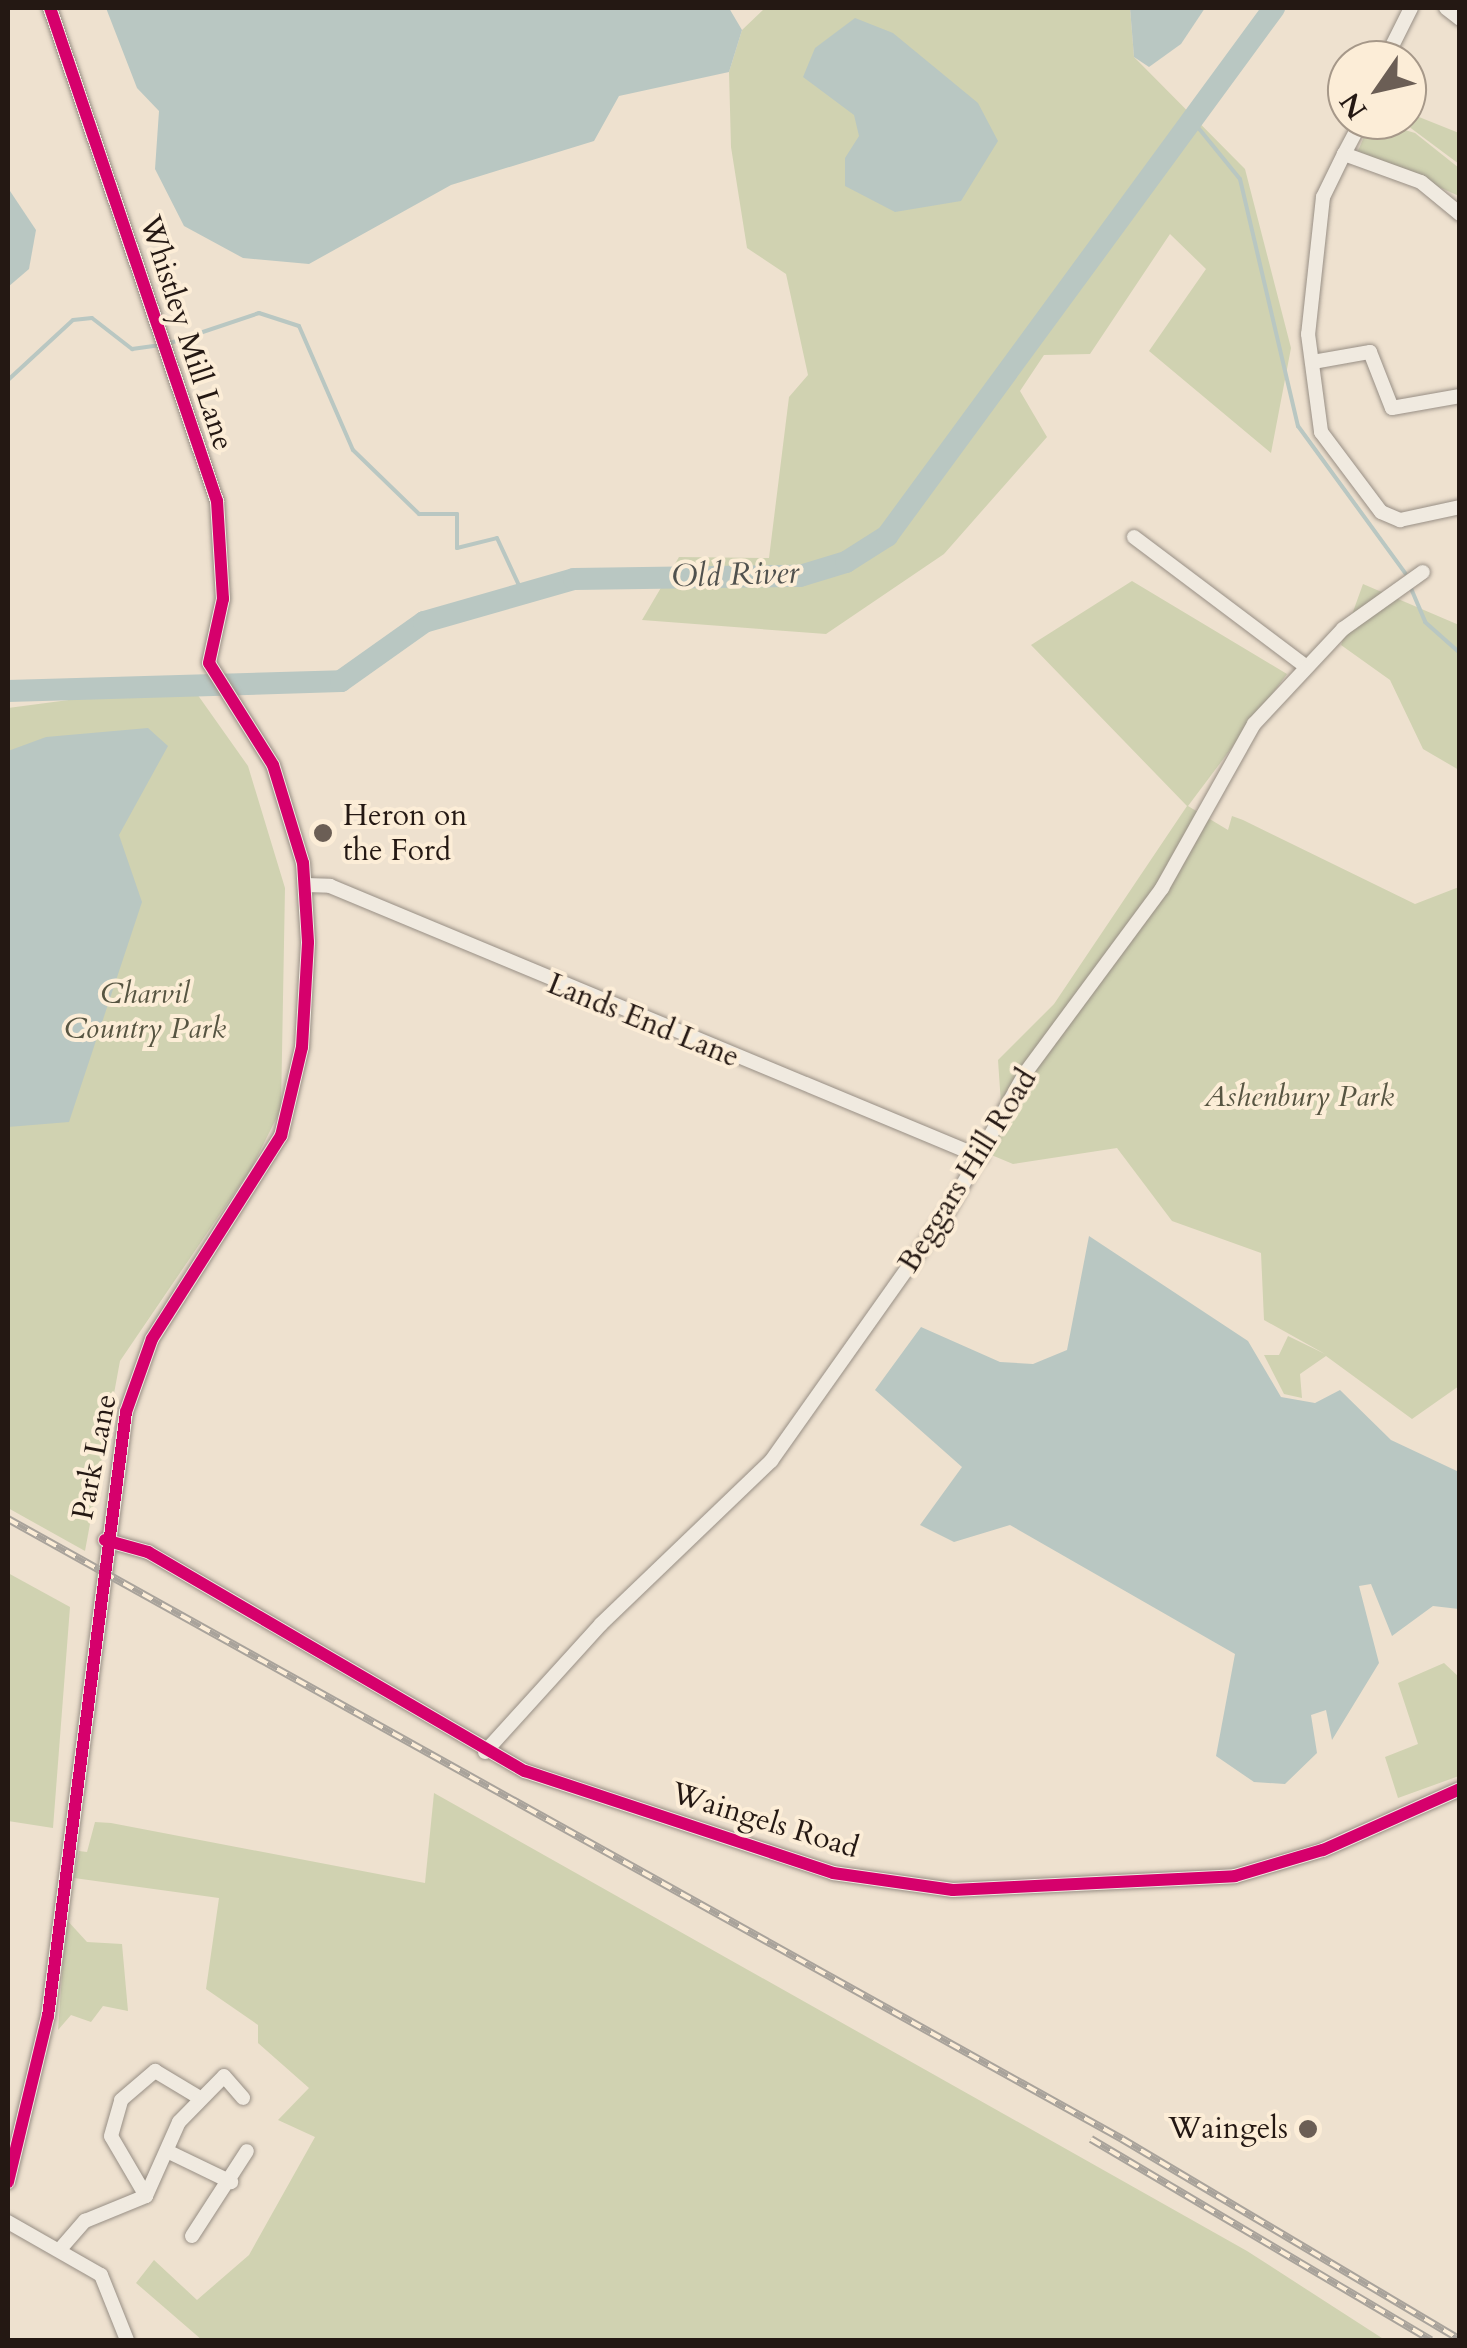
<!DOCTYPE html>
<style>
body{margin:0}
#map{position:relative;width:1467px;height:2348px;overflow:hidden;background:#eee1cf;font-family:Cardo,serif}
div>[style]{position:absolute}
.green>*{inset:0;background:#d0d2b1}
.water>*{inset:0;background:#b9c7c2}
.stream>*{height:4px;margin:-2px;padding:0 2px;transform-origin:2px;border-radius:2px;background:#b9c7c2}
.river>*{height:22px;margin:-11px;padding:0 11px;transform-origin:11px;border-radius:11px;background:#b9c7c2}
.roads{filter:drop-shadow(0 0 2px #988f85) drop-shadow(0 0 2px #988f85)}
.street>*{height:14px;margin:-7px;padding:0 7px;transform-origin:7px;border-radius:7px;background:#f0eae0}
.rail>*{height:8px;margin-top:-4px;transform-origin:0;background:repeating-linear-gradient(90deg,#fcedd7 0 11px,#a9a39b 0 22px);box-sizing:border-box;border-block:2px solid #a9a39b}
.cycleway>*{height:12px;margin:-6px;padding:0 6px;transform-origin:6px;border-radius:6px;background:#d6006c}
.dots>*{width:28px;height:28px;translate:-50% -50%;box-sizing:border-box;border:5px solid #fcedd7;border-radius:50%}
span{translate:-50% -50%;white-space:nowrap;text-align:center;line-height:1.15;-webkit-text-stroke:8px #fcedd7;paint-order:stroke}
.street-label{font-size:30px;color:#241813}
.poi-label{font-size:30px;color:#241813}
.left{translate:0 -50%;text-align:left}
.right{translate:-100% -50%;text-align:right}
.park-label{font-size:30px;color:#575542;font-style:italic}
.water-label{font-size:32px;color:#50514e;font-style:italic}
.frame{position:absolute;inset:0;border:10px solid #241813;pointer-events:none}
.north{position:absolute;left:1327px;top:40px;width:100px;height:100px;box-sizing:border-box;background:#fcedd7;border:2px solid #a69889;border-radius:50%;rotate:236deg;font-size:28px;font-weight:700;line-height:40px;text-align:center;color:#241813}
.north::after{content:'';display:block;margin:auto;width:35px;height:45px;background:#6b5e55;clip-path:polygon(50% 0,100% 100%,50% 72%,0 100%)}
</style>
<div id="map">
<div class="green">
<i style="clip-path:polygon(765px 8px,1130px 8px,1134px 57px,1245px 169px,1291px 348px,1271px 453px,1149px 351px,1206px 269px,1170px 234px,1090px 354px,1044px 355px,1020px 391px,1047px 437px,944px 554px,826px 634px,642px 620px,679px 557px,769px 558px,789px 397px,808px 375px,786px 274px,747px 248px,731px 147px,729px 72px,742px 30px)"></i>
<i style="clip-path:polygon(1419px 117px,1459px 133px,1459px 164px,1404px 123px)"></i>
<i style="clip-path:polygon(1371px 120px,1415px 133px,1459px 168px,1459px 196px,1358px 151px)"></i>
<i style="clip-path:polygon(1132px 581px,1287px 674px,1188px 806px,1228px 830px,1232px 816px,1243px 820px,1415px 904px,1459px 887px,1459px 1386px,1412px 1419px,1326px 1356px,1300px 1374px,1302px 1398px,1284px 1394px,1264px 1355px,1279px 1355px,1288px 1336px,1325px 1354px,1264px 1320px,1261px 1253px,1172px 1221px,1117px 1148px,1013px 1164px,977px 1149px,1001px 1104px,998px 1060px,1054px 1004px,1187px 806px,1031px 645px)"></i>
<i style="clip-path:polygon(1363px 584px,1459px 625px,1459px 770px,1423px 749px,1390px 680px,1341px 645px)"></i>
<i style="clip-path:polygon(190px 684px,248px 766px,285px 888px,281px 1109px,252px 1167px,120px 1361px,85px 1551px,8px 1508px,8px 708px)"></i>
<i style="clip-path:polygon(8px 1573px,70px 1607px,53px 1828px,8px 1821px)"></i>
<i style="clip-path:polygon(1444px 1663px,1459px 1677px,1459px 1776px,1398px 1798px,1385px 1757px,1418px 1744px,1398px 1683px)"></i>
<i style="clip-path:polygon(434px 1793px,1247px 2251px,1385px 2340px,202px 2340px,136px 2283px,154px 2260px,197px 2300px,249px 2255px,315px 2137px,278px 2120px,309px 2088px,258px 2043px,258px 2025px,206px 1989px,219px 1898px,74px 1878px,79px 1851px,87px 1852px,95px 1822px,111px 1823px,425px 1883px)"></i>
<i style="clip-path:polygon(66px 1919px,87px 1942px,122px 1944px,128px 2011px,103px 2006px,91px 2022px,71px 2015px,58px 2030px)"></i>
</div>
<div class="water">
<i style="clip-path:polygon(106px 8px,729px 8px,742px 30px,729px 72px,619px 96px,594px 141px,451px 185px,309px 264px,243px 258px,184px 226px,155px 169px,159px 111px,137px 88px)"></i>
<i style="clip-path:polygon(1130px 8px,1205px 8px,1181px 44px,1149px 67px,1134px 57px)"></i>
<i style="clip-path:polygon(855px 18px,893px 33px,978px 103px,998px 141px,961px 201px,895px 212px,845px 186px,845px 158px,859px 136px,854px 115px,803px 77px,815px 48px)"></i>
<i style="clip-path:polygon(8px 188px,36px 230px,29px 269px,8px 287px)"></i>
<i style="clip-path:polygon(148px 728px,168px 746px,119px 835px,142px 902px,69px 1122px,8px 1127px,8px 751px,46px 737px)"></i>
<i style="clip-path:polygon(1089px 1236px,1248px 1341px,1281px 1397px,1315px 1403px,1340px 1390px,1391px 1440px,1459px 1472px,1459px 1609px,1433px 1606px,1392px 1636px,1371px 1584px,1359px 1586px,1379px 1663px,1332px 1740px,1326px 1710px,1311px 1715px,1317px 1753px,1285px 1784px,1254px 1782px,1216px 1756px,1235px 1654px,1010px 1525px,954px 1542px,920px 1525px,962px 1467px,875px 1390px,921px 1327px,1000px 1362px,1033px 1364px,1067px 1350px)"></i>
</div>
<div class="stream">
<i style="left:1192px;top:120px;width:76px;rotate:50.9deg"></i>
<i style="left:1240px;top:179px;width:254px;rotate:76.8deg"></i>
<i style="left:1298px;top:426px;width:182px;rotate:53.9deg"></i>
<i style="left:170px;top:343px;width:94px;rotate:-18.6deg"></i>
<i style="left:259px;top:313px;width:42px;rotate:18deg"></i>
<i style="left:299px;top:326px;width:135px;rotate:66.5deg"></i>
<i style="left:353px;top:450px;width:92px;rotate:44.1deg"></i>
<i style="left:419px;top:514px;width:38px"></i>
<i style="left:457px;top:514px;width:34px;rotate:90deg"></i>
<i style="left:457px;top:548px;width:41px;rotate:-14deg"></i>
<i style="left:497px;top:538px;width:62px;rotate:65.1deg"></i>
<i style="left:8px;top:380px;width:88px;rotate:-42.7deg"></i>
<i style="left:73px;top:320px;width:19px;rotate:-6deg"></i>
<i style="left:92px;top:318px;width:51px;rotate:37.8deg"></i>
<i style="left:132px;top:349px;width:29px;rotate:-8deg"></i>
<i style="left:1410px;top:586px;width:39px;rotate:67deg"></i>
<i style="left:1425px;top:622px;width:47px;rotate:41.5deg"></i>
</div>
<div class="river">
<i style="left:8px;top:691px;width:333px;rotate:-1.7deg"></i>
<i style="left:341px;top:681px;width:102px;rotate:-35.4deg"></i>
<i style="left:424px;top:622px;width:156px;rotate:-16deg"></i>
<i style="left:574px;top:579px;width:226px;rotate:-0.8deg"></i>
<i style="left:800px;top:576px;width:48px;rotate:-16.9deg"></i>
<i style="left:846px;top:562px;width:49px;rotate:-32.4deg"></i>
<i style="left:887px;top:536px;width:655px;rotate:-53.76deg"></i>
</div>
<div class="roads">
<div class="street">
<i style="left:1446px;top:8px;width:18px;rotate:38deg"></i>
<i style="left:1385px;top:60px;width:58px;rotate:-63.4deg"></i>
<i style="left:1344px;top:154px;width:38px;rotate:-62deg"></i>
<i style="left:1460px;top:214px;width:50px;rotate:-140.6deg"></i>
<i style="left:1421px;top:182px;width:82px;rotate:-160deg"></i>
<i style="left:1344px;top:154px;width:48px;rotate:116deg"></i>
<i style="left:1323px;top:197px;width:138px;rotate:96.2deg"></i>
<i style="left:1308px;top:334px;width:99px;rotate:82.4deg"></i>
<i style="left:1321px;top:432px;width:100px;rotate:53.1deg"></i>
<i style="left:1381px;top:512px;width:21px;rotate:23deg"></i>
<i style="left:1400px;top:520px;width:61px;rotate:-12.2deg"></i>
<i style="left:1313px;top:362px;width:58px;rotate:-10deg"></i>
<i style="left:1370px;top:352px;width:60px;rotate:68.6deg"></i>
<i style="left:1392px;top:408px;width:69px;rotate:-10deg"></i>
<i style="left:1134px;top:537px;width:213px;rotate:37deg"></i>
<i style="left:306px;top:885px;width:24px;rotate:2deg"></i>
<i style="left:330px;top:886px;width:705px;rotate:22.6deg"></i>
<i style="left:105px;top:1540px;width:45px;rotate:15.6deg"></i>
<i style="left:148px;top:1552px;width:436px;rotate:30.2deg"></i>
<i style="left:525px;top:1771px;width:324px;rotate:18.3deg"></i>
<i style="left:833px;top:1873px;width:121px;rotate:8.1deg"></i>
<i style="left:953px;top:1890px;width:282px;rotate:-2.8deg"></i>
<i style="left:1235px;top:1876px;width:92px;rotate:-16.5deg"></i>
<i style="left:1323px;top:1850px;width:150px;rotate:-24deg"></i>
<i style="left:485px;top:1752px;width:173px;rotate:-47.8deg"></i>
<i style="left:601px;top:1624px;width:236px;rotate:-43.8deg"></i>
<i style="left:771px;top:1461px;width:306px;rotate:-54.7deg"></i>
<i style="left:948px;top:1211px;width:159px;rotate:-60.7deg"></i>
<i style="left:1026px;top:1072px;width:229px;rotate:-53.5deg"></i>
<i style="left:1162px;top:888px;width:188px;rotate:-60.7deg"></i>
<i style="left:1254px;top:724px;width:130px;rotate:-46.9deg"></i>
<i style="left:1343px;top:629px;width:98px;rotate:-35.5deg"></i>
<i style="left:171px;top:2153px;width:67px;rotate:25.8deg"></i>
<i style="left:8px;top:2182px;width:171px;rotate:-76.5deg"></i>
<i style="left:48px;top:2016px;width:609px;rotate:-82.64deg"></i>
<i style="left:126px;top:1412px;width:77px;rotate:-70.4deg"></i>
<i style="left:152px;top:1339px;width:241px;rotate:-57.6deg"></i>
<i style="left:281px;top:1136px;width:91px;rotate:-76.7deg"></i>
<i style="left:302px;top:1047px;width:105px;rotate:-86.7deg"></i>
<i style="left:308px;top:942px;width:79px;rotate:-93.6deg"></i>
<i style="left:303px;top:863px;width:102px;rotate:-107deg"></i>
<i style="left:273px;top:765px;width:120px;rotate:-122.1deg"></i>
<i style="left:209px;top:663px;width:66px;rotate:-77.7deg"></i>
<i style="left:223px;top:599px;width:98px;rotate:-93.5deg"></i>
<i style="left:217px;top:501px;width:521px;rotate:-108.71deg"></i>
<i style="left:146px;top:2196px;width:69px;rotate:-120.3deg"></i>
<i style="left:111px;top:2136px;width:37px;rotate:-74deg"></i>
<i style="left:121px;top:2100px;width:45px;rotate:-40.5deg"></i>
<i style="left:155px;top:2071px;width:52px;rotate:31deg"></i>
<i style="left:8px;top:2222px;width:107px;rotate:29.7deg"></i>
<i style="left:101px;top:2275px;width:70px;rotate:68.2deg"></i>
<i style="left:192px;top:2236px;width:101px;rotate:-57.1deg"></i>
<i style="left:62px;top:2247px;width:35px;rotate:-49deg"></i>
<i style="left:85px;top:2221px;width:66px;rotate:-22.3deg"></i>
<i style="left:146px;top:2196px;width:81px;rotate:-66deg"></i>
<i style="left:179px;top:2122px;width:64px;rotate:-45.6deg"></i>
<i style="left:224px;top:2076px;width:29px;rotate:49deg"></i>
</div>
</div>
<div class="rail">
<i style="left:8px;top:1519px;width:1275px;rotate:29.1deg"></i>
<i style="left:1122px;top:2139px;width:393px;rotate:30.7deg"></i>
<i style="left:1091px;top:2139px;width:395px;rotate:30.6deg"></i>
</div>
<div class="cycleway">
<i style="left:105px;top:1540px;width:45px;rotate:15.6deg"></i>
<i style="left:148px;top:1552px;width:436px;rotate:30.2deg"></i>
<i style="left:525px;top:1771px;width:324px;rotate:18.3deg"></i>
<i style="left:833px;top:1873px;width:121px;rotate:8.1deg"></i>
<i style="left:953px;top:1890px;width:282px;rotate:-2.8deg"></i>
<i style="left:1235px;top:1876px;width:92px;rotate:-16.5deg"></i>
<i style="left:1323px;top:1850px;width:150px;rotate:-24deg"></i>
<i style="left:8px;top:2182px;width:171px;rotate:-76.5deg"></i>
<i style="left:48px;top:2016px;width:609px;rotate:-82.64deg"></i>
<i style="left:126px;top:1412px;width:77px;rotate:-70.4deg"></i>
<i style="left:152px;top:1339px;width:241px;rotate:-57.6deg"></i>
<i style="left:281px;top:1136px;width:91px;rotate:-76.7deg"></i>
<i style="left:302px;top:1047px;width:105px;rotate:-86.7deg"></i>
<i style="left:308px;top:942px;width:79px;rotate:-93.6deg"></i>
<i style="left:303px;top:863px;width:102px;rotate:-107deg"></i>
<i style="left:273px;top:765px;width:120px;rotate:-122.1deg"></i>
<i style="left:209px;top:663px;width:66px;rotate:-77.7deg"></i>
<i style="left:223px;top:599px;width:98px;rotate:-93.5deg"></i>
<i style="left:217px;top:501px;width:521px;rotate:-108.71deg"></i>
</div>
<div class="dots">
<i style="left:323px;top:833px;background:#6b5e55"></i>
<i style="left:1308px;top:2129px;background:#6b5e55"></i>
</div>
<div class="street-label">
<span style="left:186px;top:333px;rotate:72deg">Whistley Mill Lane</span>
<span style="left:643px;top:1021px;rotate:22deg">Lands End Lane</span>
<span style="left:968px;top:1171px;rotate:-58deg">Beggars Hill Road</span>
<span style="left:95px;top:1457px;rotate:-79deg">Park Lane</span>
<span style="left:765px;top:1821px;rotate:17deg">Waingels Road</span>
</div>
<div class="poi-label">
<span class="left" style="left:343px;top:833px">Heron on<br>the Ford</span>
<span class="right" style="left:1288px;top:2129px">Waingels</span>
</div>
<div class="park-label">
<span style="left:145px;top:1011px">Charvil<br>Country Park</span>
<span style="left:1299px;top:1097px">Ashenbury Park</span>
</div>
<div class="water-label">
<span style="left:735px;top:575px;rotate:-2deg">Old River</span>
</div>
<div class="frame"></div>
<div class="north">N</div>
</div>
